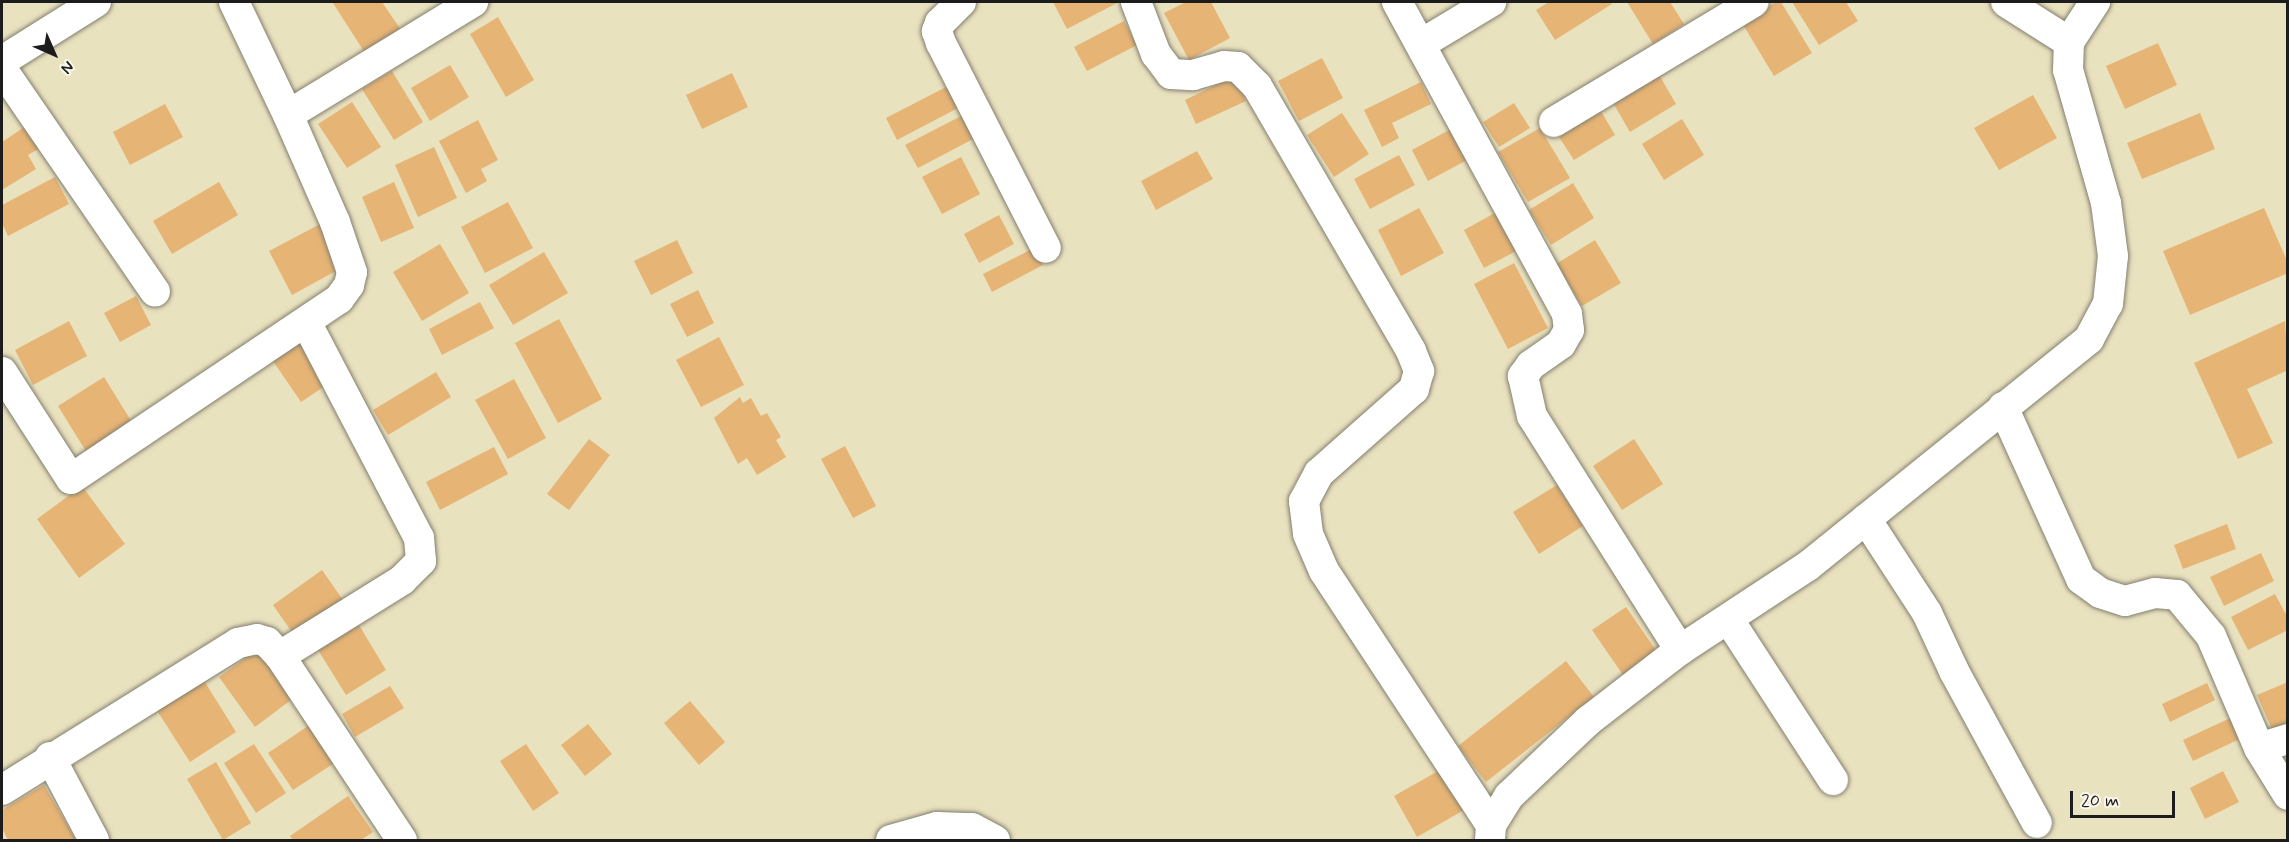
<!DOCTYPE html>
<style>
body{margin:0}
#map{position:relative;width:2289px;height:842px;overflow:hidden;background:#e9e2bf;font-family:Mynerve,sans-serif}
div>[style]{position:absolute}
.building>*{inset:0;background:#e6b475}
.roads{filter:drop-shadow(0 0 2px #827f6e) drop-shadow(0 0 2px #827f6e)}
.street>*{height:30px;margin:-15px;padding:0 15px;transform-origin:15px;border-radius:15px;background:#fff}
span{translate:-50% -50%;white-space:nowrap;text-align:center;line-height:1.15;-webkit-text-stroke:5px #fbf7ec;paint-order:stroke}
.frame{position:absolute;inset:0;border:3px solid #1c1c1c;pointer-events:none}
.north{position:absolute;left:24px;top:24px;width:60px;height:60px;-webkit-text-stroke:4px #fbf7ec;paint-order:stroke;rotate:135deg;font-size:16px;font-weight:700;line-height:24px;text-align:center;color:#1c1c1c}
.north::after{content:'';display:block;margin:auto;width:21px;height:27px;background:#1c1c1c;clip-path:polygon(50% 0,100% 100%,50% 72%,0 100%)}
.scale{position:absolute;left:2070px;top:791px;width:105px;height:27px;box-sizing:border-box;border:3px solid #1c1c1c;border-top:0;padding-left:8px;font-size:18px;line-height:21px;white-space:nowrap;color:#1c1c1c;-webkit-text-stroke:4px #fbf7ec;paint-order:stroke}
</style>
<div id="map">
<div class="building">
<i style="clip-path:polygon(382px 2px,401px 30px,365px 53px,333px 3px)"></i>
<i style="clip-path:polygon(1053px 2px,1119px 2px,1067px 29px)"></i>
<i style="clip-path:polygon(1186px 2px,1211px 2px,1230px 38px,1189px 60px,1164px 13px)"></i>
<i style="clip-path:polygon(1549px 2px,1610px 2px,1612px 4px,1555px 40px,1536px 10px)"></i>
<i style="clip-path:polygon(1627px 2px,1670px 2px,1684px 24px,1653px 44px)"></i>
<i style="clip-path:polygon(1776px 2px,1781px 2px,1812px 53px,1774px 76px,1742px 23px)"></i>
<i style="clip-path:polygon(1792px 2px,1846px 2px,1858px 21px,1819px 45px)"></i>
<i style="clip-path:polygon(498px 17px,534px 80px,506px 97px,470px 34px)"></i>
<i style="clip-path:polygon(1124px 21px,1137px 45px,1087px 71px,1074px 47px)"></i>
<i style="clip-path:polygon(2158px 43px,2177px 85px,2125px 109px,2106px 66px)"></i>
<i style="clip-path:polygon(1322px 58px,1343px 98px,1299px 121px,1278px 81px)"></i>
<i style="clip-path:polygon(450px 65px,469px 97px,430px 121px,411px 88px)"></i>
<i style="clip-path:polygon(392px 71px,423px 122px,394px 140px,362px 89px)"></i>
<i style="clip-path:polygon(732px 73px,748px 107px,702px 129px,686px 95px)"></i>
<i style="clip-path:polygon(1658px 73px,1676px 104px,1630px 132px,1612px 101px)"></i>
<i style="clip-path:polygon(1234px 76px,1246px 101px,1196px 124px,1185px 100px)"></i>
<i style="clip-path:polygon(1421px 82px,1431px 104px,1392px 123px,1399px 138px,1382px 147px,1364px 110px)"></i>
<i style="clip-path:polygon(946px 87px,958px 108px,897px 140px,886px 118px)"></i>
<i style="clip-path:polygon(2033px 95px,2057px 138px,1999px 170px,1974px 128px)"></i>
<i style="clip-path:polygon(352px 102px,381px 147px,347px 168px,318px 124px)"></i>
<i style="clip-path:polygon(1514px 103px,1530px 128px,1499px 147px,1483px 122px)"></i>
<i style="clip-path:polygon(165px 104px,183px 137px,130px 165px,113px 132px)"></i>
<i style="clip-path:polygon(1599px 108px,1615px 135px,1574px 160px,1557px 134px)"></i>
<i style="clip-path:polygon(1342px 113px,1369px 154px,1334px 177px,1307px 135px)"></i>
<i style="clip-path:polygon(2200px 113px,2215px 149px,2142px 179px,2127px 143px)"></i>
<i style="clip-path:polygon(963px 115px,975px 138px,918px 168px,905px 145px)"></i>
<i style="clip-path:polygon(1682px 119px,1704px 155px,1664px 180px,1642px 144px)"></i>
<i style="clip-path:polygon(478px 120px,498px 160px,481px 169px,487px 181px,466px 193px,439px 141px)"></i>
<i style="clip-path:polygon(26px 126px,40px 148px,28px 155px,36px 169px,2px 190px,2px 142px)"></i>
<i style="clip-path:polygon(1540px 128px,1570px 178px,1528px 202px,1498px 152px)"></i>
<i style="clip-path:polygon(1451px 129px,1467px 160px,1428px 181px,1412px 150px)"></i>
<i style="clip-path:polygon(434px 147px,457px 198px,418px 217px,395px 165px)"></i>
<i style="clip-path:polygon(1197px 151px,1213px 179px,1156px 210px,1141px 181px)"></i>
<i style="clip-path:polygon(1399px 155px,1415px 185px,1370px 209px,1354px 179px)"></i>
<i style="clip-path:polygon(961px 157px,980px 194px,942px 214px,922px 177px)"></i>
<i style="clip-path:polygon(55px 177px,69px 204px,8px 236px,2px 223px,2px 205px)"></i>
<i style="clip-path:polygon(219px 182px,238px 215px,172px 254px,153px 221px)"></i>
<i style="clip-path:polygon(394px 182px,414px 228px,381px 242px,362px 197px)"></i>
<i style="clip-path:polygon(1573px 183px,1594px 218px,1551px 245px,1529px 210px)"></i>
<i style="clip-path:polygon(508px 202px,533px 248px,485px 273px,461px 227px)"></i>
<i style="clip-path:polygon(1419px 208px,1444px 253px,1401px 276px,1378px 230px)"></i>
<i style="clip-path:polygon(1504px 208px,1524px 247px,1484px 268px,1464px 230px)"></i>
<i style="clip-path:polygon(2264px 208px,2288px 263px,2288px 273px,2190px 315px,2163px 251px)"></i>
<i style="clip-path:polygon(999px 215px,1014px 244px,979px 263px,964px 234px)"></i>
<i style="clip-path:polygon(322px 223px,345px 266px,292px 295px,269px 251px)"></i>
<i style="clip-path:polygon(677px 240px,693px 273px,651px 295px,634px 261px)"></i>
<i style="clip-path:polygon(1595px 240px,1621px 283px,1582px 306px,1556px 264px)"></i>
<i style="clip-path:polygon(440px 244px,469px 293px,422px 321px,393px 272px)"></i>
<i style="clip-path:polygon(1034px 248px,1043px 265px,992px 292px,983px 274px)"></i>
<i style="clip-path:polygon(544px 252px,568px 293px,513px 325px,489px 285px)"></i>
<i style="clip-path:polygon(1514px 263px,1548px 328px,1508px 349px,1474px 284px)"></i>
<i style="clip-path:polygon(698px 290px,714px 323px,687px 337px,670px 304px)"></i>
<i style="clip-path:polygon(136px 296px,151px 325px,120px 342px,104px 313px)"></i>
<i style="clip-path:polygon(480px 302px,494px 328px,442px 355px,429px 329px)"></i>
<i style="clip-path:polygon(559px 319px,602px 399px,558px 423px,515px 343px)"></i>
<i style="clip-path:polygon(69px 321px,87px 356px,33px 385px,15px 350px)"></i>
<i style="clip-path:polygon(2285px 321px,2288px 370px,2247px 389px,2273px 443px,2238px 459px,2194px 363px)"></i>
<i style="clip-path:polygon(719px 337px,744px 385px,701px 407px,676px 360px)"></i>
<i style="clip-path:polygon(301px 338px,331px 382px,301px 402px,271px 358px)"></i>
<i style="clip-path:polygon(436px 372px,451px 397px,388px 435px,373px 410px)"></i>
<i style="clip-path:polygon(104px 377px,133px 424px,87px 453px,58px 406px)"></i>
<i style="clip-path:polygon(514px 379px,546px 438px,508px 459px,475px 400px)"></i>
<i style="clip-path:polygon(740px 397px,743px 403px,751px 398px,761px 416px,767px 413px,781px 437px,776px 440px,786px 457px,757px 475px,747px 458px,738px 464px,714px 418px)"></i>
<i style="clip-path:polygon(589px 439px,610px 455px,569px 510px,547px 494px)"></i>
<i style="clip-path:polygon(1634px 439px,1663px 484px,1622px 510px,1593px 466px)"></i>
<i style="clip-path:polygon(845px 446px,876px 506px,853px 518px,821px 459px)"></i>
<i style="clip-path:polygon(494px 447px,508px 474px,440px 510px,426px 482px)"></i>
<i style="clip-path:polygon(1557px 485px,1583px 526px,1539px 554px,1513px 512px)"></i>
<i style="clip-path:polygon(82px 486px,125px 544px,79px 578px,37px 519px)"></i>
<i style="clip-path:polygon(2227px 524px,2236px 549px,2183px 569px,2174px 545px)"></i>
<i style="clip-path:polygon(2261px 553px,2274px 581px,2224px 606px,2210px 577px)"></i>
<i style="clip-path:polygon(322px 570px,343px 600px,294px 635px,273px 605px)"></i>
<i style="clip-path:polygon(2275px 594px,2288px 618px,2288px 630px,2248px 650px,2231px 617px)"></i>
<i style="clip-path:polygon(1626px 607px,1657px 652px,1623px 675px,1592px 630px)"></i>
<i style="clip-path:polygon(359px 625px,386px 670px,346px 695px,318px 650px)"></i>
<i style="clip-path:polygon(260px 648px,295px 697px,255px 727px,219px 677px)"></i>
<i style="clip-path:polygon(1566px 661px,1594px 697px,1486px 782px,1458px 746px)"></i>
<i style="clip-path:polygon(203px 679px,236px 732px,190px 762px,156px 709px)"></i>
<i style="clip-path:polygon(2288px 682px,2288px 722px,2272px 729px,2257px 695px)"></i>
<i style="clip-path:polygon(2207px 683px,2215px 700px,2170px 722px,2162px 704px)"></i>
<i style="clip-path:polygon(390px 686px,404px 708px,355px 737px,342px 714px)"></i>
<i style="clip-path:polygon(690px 701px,725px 742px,699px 765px,664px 723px)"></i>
<i style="clip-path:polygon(2237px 715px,2246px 736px,2193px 761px,2183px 740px)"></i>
<i style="clip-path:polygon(314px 722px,339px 760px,293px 790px,268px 753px)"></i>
<i style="clip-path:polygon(588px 724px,612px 754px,585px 776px,561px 745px)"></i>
<i style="clip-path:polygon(254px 744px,286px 793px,256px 813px,224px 763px)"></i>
<i style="clip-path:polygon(526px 744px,559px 793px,533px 811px,500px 761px)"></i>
<i style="clip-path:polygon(216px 762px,251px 823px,223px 840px,187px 779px)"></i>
<i style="clip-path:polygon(1440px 770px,1464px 810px,1417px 837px,1394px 796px)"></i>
<i style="clip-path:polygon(2223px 771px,2239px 802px,2205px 819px,2190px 788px)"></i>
<i style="clip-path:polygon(44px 785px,76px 840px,8px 840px,2px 828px,2px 810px)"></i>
<i style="clip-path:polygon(348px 796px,373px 832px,361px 840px,293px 840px,290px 836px)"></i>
</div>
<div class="roads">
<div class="street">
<i style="left:234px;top:2px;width:125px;rotate:64.5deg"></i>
<i style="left:288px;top:115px;width:217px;rotate:-31.4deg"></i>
<i style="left:961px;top:2px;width:30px;rotate:135deg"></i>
<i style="left:940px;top:23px;width:9px;rotate:111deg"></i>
<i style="left:937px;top:31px;width:13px;rotate:72deg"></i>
<i style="left:941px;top:43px;width:230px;rotate:62.9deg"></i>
<i style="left:1136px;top:2px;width:56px;rotate:69deg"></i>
<i style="left:1156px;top:54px;width:25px;rotate:53deg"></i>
<i style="left:1171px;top:74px;width:22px;rotate:3deg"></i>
<i style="left:1193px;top:75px;width:32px;rotate:-16deg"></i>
<i style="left:1224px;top:66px;width:14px;rotate:4deg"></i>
<i style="left:1238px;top:67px;width:27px;rotate:45deg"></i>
<i style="left:1257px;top:86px;width:306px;rotate:59.8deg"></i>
<i style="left:1411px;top:351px;width:22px;rotate:68deg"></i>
<i style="left:1419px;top:371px;width:19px;rotate:106deg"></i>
<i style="left:1414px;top:389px;width:127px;rotate:138.5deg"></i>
<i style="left:1319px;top:473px;width:32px;rotate:118deg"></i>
<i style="left:1304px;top:501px;width:33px;rotate:83deg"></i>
<i style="left:1308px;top:534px;width:40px;rotate:66.6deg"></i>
<i style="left:1324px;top:571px;width:304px;rotate:56.7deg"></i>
<i style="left:1397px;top:2px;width:355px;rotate:61.4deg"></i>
<i style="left:1567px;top:314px;width:16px;rotate:83deg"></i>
<i style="left:1569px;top:330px;width:16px;rotate:120deg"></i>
<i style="left:1561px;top:344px;width:37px;rotate:145deg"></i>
<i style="left:1531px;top:365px;width:14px;rotate:126deg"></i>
<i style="left:1523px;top:376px;width:41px;rotate:77.3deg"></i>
<i style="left:1532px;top:416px;width:277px;rotate:57.7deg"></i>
<i style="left:2006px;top:2px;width:75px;rotate:32.4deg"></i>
<i style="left:1421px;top:44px;width:82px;rotate:-31deg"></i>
<i style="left:2px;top:61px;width:111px;rotate:-32.1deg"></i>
<i style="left:2px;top:69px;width:270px;rotate:55.5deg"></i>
<i style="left:1554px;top:122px;width:233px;rotate:-31deg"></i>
<i style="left:2px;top:372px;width:127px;rotate:57.2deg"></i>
<i style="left:71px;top:479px;width:323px;rotate:-33.9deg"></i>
<i style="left:339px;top:299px;width:17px;rotate:-54deg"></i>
<i style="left:349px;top:285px;width:13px;rotate:-77deg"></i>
<i style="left:352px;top:272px;width:53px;rotate:-108.8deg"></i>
<i style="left:335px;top:222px;width:117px;rotate:-113.7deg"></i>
<i style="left:2003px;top:407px;width:189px;rotate:65.6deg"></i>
<i style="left:2081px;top:579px;width:24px;rotate:36deg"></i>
<i style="left:2100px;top:593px;width:26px;rotate:18deg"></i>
<i style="left:2125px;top:601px;width:31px;rotate:-15deg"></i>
<i style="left:2155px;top:593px;width:22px;rotate:5deg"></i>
<i style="left:2177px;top:595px;width:53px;rotate:50.3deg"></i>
<i style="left:2211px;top:636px;width:122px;rotate:66.8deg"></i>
<i style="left:1866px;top:519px;width:112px;rotate:57deg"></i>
<i style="left:1927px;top:613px;width:64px;rotate:65deg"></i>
<i style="left:1954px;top:671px;width:173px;rotate:61.4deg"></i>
<i style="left:1729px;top:620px;width:191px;rotate:57deg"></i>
<i style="left:280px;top:656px;width:144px;rotate:-31.9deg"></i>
<i style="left:402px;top:580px;width:27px;rotate:-45deg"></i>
<i style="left:421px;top:561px;width:23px;rotate:-95deg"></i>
<i style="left:419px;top:538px;width:244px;rotate:-117.6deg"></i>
<i style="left:2288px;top:739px;width:30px;rotate:163deg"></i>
<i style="left:2259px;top:748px;width:55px;rotate:58.3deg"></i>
<i style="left:50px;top:757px;width:94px;rotate:62.1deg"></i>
<i style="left:2px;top:790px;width:278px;rotate:-31.9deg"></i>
<i style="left:238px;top:643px;width:19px;rotate:-12deg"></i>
<i style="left:257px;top:639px;width:10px;rotate:17deg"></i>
<i style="left:267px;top:642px;width:19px;rotate:47deg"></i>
<i style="left:280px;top:656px;width:221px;rotate:56.5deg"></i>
<i style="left:891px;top:840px;width:48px;rotate:-15.8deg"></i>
<i style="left:937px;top:827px;width:35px;rotate:2deg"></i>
<i style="left:972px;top:828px;width:26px;rotate:28deg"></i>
<i style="left:1490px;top:840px;width:15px;rotate:-86deg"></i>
<i style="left:1491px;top:825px;width:34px;rotate:-58deg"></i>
<i style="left:1509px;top:796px;width:109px;rotate:-43.5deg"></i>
<i style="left:1588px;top:721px;width:116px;rotate:-37.7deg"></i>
<i style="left:1680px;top:650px;width:153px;rotate:-33.3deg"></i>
<i style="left:1808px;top:566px;width:361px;rotate:-38.9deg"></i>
<i style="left:2089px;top:339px;width:40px;rotate:-62deg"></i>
<i style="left:2108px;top:304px;width:48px;rotate:-84.1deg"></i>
<i style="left:2113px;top:256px;width:53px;rotate:-97.5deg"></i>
<i style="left:2106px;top:203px;width:138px;rotate:-105.9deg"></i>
<i style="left:2068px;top:70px;width:28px;rotate:-88deg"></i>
<i style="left:2069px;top:42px;width:48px;rotate:-57deg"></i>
</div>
</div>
<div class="frame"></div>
<div class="north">N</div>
<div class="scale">20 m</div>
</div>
